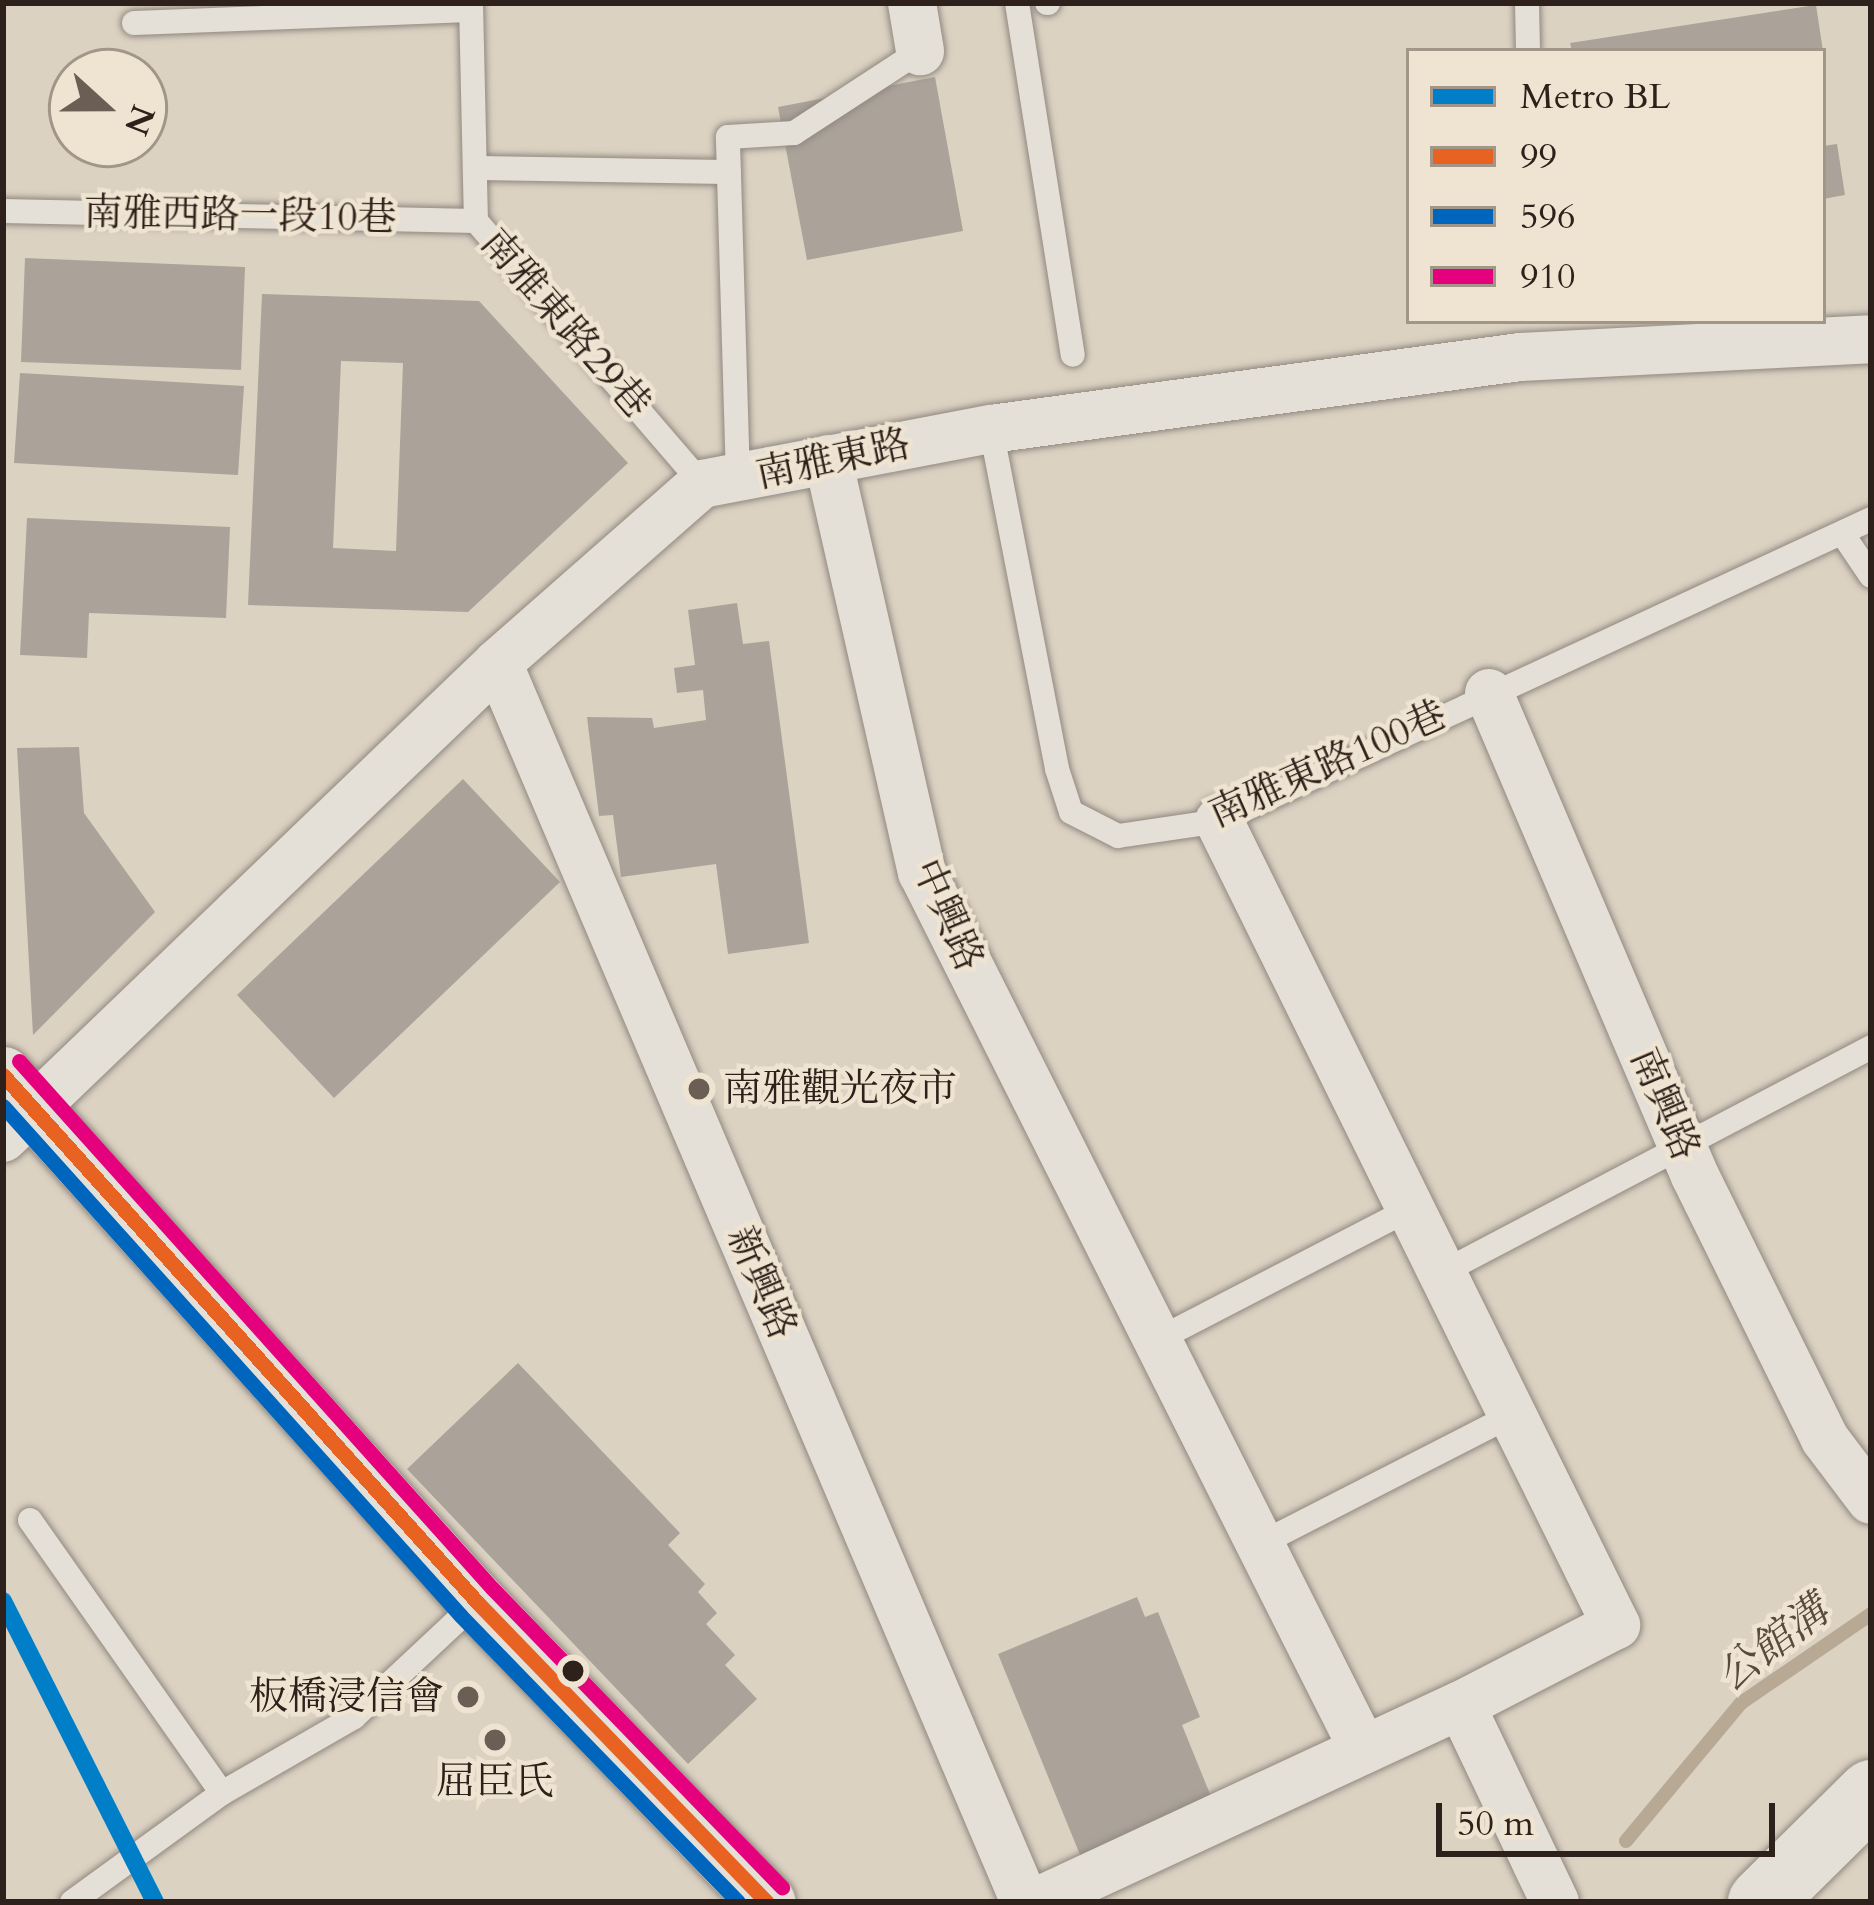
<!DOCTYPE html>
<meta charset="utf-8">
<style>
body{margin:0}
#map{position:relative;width:1874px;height:1905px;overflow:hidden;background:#dcd2c2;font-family:Cardo,"Noto Serif TC",serif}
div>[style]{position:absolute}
.stream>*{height:14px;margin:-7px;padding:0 7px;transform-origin:7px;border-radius:7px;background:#b8a995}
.building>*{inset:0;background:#aba399}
.roads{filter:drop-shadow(0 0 3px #918980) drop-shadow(0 0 3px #918980)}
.service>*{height:24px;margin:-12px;padding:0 12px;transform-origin:12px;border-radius:12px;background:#e4dfd7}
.minor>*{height:48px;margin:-24px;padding:0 24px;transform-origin:24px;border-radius:24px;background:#e4dfd7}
.tertiary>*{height:57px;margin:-28.5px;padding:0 28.5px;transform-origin:28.5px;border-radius:28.5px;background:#e4dfd7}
.secondary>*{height:66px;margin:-33px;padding:0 33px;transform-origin:33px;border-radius:33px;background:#e4dfd7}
.bus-1>*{height:15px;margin:-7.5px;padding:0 7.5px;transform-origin:7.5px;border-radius:7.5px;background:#e86222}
.bus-2>*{height:15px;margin:-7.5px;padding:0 7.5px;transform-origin:7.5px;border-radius:7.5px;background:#0065bd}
.bus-3>*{height:15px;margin:-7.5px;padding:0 7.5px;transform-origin:7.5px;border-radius:7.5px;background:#e5007d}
.metro-1>*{height:18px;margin:-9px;padding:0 9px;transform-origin:9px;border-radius:9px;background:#007ec7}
.dots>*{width:33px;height:33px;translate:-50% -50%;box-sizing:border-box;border:6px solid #efe4d1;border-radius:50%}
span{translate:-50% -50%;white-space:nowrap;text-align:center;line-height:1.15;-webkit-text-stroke:9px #efe4d1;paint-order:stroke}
.street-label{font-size:39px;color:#2e201a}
.poi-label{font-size:39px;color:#2e201a}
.left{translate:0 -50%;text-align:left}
.right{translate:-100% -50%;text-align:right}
.water-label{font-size:42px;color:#594a3e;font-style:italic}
.frame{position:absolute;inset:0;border:6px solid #2e201a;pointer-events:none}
.legend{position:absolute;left:1406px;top:48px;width:420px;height:276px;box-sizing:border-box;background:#efe4d1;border:3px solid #a29688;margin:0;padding:15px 21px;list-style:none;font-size:36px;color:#2e201a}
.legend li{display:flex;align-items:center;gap:24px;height:60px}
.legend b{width:60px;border:3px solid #a29688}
.north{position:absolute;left:48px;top:48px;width:120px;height:120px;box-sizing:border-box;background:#efe4d1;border:3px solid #a29688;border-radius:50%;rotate:111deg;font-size:33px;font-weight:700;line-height:48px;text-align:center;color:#2e201a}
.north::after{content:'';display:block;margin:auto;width:42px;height:54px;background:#6b5e55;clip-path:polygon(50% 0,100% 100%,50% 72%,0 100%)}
.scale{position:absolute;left:1436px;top:1803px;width:339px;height:54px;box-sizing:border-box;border:6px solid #2e201a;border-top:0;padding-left:15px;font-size:36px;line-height:42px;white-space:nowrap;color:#2e201a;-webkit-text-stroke:9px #efe4d1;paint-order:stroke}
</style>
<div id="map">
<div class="stream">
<i style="left:1626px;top:1841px;width:180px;rotate:-50.2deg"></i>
<i style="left:1741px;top:1703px;width:158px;rotate:-34.4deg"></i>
</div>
<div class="building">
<i style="clip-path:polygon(1816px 5px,1823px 51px,1572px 51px,1570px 43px)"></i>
<i style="clip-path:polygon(935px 77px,963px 231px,807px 260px,778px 107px)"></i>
<i style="clip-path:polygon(1837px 144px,1845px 195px,1823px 199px,1823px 146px)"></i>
<i style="clip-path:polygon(25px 258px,245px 267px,241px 370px,21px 362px)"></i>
<i style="clip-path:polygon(evenodd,262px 294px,479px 301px,628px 463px,468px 612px,248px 605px,262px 294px,341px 361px,403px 363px,396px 551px,333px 548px,341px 361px)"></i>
<i style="clip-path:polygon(20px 373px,244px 386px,238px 475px,14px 463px)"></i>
<i style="clip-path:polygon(27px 518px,230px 527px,226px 618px,89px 613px,87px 658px,20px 655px)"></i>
<i style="clip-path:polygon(737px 603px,743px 644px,769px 641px,809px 943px,728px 954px,716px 864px,621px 877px,613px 815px,599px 816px,587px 717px,652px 718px,654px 728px,706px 720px,703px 690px,677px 693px,674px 668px,695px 665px,688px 610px)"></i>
<i style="clip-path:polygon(79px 747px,84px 813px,155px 912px,33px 1035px,17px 748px)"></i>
<i style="clip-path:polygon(463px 779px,560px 882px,334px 1098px,237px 995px)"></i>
<i style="clip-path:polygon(518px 1363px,680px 1533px,668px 1545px,705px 1584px,698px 1592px,717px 1613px,706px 1624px,735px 1655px,725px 1665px,757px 1699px,688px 1764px,407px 1469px)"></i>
<i style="clip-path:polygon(1137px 1597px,1145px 1617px,1158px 1612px,1200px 1717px,1182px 1725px,1212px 1799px,1085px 1867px,998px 1654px)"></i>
</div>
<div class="roads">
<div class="service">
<i style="left:471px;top:3px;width:218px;rotate:88.7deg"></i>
<i style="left:476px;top:221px;width:347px;rotate:49.3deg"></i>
<i style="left:1017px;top:3px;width:356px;rotate:81deg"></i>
<i style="left:1047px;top:3px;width:1px"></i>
<i style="left:1527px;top:3px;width:48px;rotate:88.8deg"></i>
<i style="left:134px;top:23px;width:337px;rotate:-2.2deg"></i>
<i style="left:475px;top:168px;width:254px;rotate:0.9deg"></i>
<i style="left:3px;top:211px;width:473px;rotate:1.2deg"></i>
<i style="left:991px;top:429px;width:346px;rotate:79deg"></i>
<i style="left:1057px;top:769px;width:45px;rotate:72deg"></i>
<i style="left:1071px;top:812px;width:53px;rotate:27.1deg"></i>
<i style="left:1118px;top:836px;width:102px;rotate:-8.4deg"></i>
<i style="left:1219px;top:821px;width:719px;rotate:-24.85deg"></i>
<i style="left:738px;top:479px;width:342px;rotate:-91.7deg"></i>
<i style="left:728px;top:137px;width:66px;rotate:-3.5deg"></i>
<i style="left:794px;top:133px;width:150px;rotate:-33.1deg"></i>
<i style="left:1844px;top:536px;width:48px;rotate:56deg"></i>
<i style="left:1443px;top:1272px;width:484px;rotate:-27.7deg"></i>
<i style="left:1157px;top:1340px;width:285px;rotate:-27.4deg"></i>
<i style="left:30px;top:1520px;width:334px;rotate:54.9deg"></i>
<i style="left:1260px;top:1544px;width:283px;rotate:-27.1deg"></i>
<i style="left:72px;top:1902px;width:185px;rotate:-36deg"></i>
<i style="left:222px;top:1793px;width:152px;rotate:-29.9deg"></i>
<i style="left:354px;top:1717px;width:168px;rotate:-43.1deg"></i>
</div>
<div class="minor">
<i style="left:912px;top:3px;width:49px;rotate:80.5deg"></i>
<i style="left:828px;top:459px;width:424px;rotate:77.2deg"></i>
<i style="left:922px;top:872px;width:982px;rotate:63.3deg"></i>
<i style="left:498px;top:663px;width:1346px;rotate:66.96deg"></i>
<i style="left:1489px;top:693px;width:525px;rotate:66.9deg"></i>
<i style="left:1695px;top:1176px;width:293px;rotate:63.7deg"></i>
<i style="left:1825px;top:1439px;width:76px;rotate:53deg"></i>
<i style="left:1219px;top:821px;width:897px;rotate:63.72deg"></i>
<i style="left:1616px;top:1625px;width:174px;rotate:152.7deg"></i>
<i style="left:3px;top:1138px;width:686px;rotate:-43.82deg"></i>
<i style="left:498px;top:663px;width:271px;rotate:-41.3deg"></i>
<i style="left:702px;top:484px;width:294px;rotate:-10.8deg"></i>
<i style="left:991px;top:429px;width:534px;rotate:-7.75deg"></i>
<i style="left:1520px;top:357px;width:351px;rotate:-2.9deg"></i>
<i style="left:1036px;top:1902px;width:468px;rotate:-24.9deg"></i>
<i style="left:1461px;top:1705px;width:218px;rotate:64.5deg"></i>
</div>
<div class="tertiary">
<i style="left:3px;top:1075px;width:709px;rotate:48.03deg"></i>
<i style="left:477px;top:1602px;width:417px;rotate:46deg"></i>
</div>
<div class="secondary">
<i style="left:1761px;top:1902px;width:155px;rotate:-44.7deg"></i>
</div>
</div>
<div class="bus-1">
<i style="left:3px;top:1075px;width:709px;rotate:48.03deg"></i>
<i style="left:477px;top:1602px;width:417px;rotate:46deg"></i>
</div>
<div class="bus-2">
<i style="left:3px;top:1106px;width:685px;rotate:48.07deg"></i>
<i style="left:461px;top:1616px;width:398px;rotate:45.9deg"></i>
</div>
<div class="bus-3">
<i style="left:19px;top:1061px;width:708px;rotate:48.09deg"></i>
<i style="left:492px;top:1588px;width:417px;rotate:45.9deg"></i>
</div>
<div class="metro-1">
<i style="left:3px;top:1601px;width:337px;rotate:63.2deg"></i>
</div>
<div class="dots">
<i style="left:699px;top:1089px;background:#6b5e55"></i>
<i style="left:573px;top:1671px;background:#2e201a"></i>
<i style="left:468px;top:1697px;background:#6b5e55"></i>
<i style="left:495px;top:1740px;background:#6b5e55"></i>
</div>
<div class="street-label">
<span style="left:240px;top:216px;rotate:1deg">南雅西路一段10巷</span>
<span style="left:565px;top:324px;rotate:49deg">南雅東路29巷</span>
<span style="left:833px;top:460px;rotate:-12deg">南雅東路</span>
<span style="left:1328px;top:765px;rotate:-24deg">南雅東路100巷</span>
<span style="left:947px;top:915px;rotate:66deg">中興路</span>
<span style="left:1664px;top:1104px;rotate:67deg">南興路</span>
<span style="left:761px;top:1283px;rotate:67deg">新興路</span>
</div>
<div class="poi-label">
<span class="left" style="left:723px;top:1089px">南雅觀光夜市</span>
<span class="right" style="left:444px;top:1697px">板橋浸信會</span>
<span style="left:495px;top:1782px">屈臣氏</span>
</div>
<div class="water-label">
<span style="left:1773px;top:1644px;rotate:-37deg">公館溝</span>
</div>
<div class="frame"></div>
<ul class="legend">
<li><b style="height:15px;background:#007ec7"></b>Metro BL</li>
<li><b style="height:15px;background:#e86222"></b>99</li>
<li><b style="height:15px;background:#0065bd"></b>596</li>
<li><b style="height:15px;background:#e5007d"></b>910</li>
</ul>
<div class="north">N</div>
<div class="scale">50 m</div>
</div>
